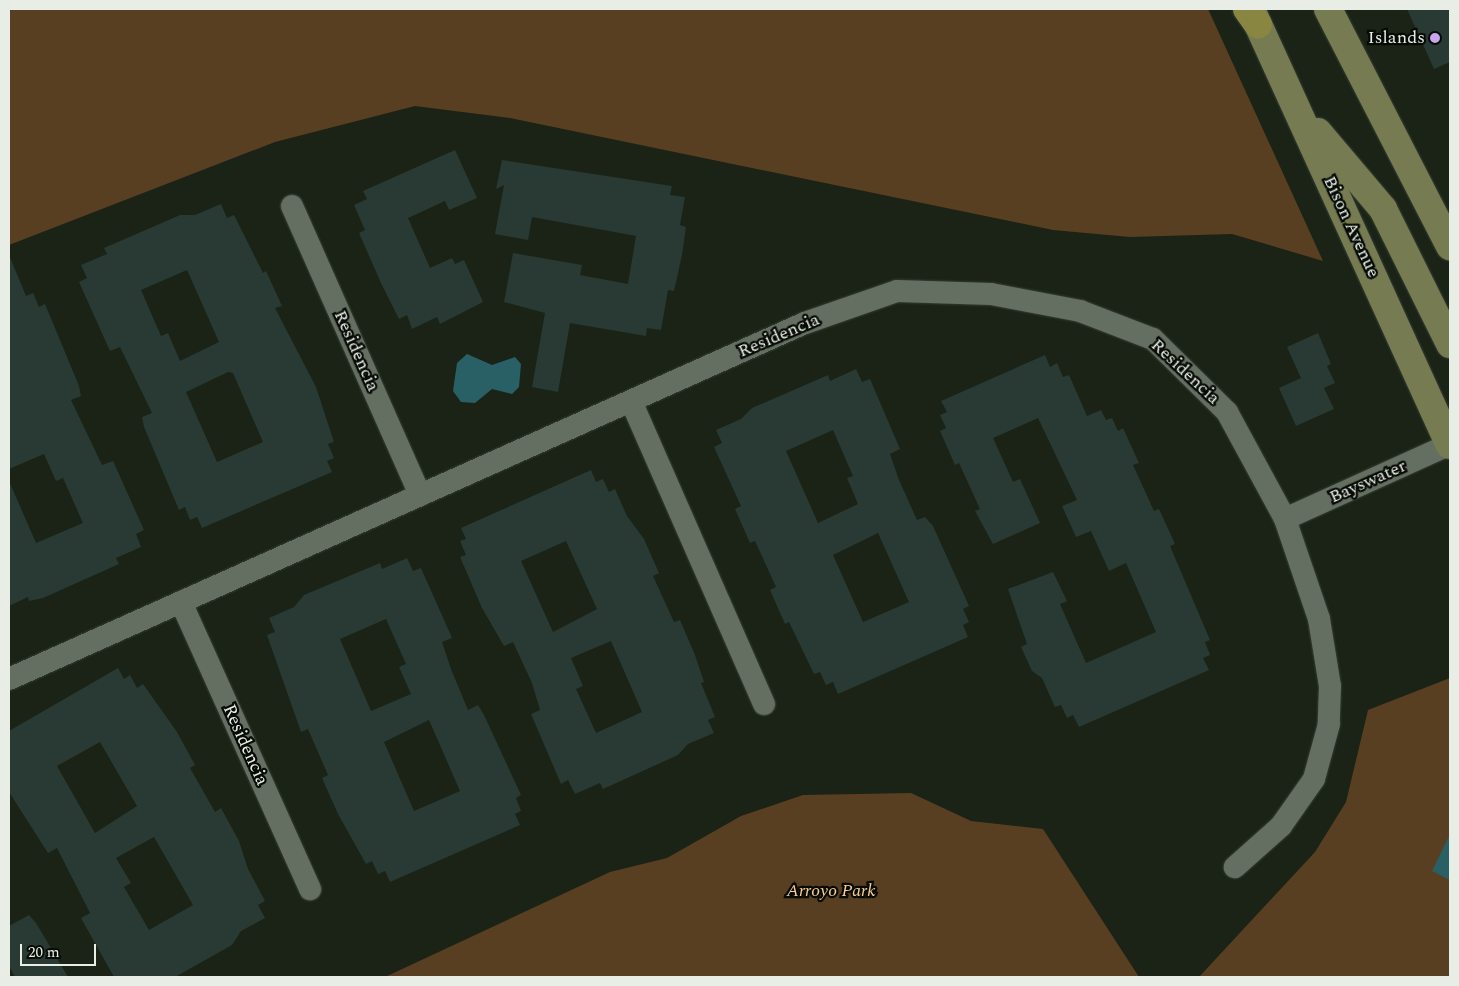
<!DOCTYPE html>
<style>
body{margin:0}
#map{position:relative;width:1459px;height:986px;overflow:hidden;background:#1a2316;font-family:Spectral,serif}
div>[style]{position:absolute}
.green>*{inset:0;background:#583f21}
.water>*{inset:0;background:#296066}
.building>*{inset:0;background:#283a33}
.roads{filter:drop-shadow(0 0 1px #373e35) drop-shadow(0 0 1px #373e35)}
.street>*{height:22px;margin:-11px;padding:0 11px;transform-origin:11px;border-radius:11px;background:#656f61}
.secondary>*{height:28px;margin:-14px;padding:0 14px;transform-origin:14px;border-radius:14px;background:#777b51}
.primary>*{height:28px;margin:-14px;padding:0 14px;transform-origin:14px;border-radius:14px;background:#898642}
.dots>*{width:14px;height:14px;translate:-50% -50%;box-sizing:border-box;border:2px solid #070b06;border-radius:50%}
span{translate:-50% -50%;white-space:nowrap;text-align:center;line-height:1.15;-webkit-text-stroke:4.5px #070b06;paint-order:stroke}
.poi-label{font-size:18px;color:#e8eee6}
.right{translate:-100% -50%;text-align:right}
.street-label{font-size:18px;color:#e8eee6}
.park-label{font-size:18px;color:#fccc96;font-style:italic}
.frame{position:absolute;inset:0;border:10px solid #e8eee6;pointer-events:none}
.scale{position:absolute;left:20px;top:944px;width:76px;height:22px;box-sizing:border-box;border:2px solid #e8eee6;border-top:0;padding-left:6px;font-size:15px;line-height:18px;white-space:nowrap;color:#e8eee6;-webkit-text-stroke:4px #070b06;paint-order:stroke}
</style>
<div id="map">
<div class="green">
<i style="clip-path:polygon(14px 9px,1208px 9px,1323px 261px,1232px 234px,1130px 237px,1053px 230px,510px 118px,415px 106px,275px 142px,9px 245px,9px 11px)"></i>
<i style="clip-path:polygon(1450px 678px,1450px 977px,1199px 977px,1315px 852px,1346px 802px,1368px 710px)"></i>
<i style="clip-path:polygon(911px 793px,971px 821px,1043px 829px,1139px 977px,385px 977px,610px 872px,667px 858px,741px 816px,803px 795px)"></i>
</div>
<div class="water">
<i style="clip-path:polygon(467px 354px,492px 365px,515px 357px,521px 364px,519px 387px,512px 394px,492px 389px,475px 403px,461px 402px,453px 391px,457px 363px)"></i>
<i style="clip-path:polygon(1450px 834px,1450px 880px,1432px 871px)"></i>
</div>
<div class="building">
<i style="clip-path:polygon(1407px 9px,1450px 9px,1450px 62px,1434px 69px)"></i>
<i style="clip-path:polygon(455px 150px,477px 198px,449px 210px,445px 201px,408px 218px,430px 268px,452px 258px,455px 264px,464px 260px,483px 302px,440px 324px,437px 317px,412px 329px,407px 315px,399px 319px,381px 283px,359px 233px,365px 230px,354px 205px,367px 199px,363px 191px)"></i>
<i style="clip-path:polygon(502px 160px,672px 186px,670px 195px,685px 197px,680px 225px,686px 227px,682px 255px,674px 291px,668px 290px,661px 330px,647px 328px,646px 336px,570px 323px,558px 392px,532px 387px,545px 313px,504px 302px,513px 253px,582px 265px,580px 275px,628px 284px,636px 236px,532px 217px,528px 240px,495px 234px,504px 185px,496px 189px)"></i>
<i style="clip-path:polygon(evenodd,221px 204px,227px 218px,234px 215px,263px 273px,266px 271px,282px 306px,275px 308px,316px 387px,334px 442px,328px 444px,334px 458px,327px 461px,332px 472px,202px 528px,197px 517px,190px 520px,185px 507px,179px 510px,144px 427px,142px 417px,152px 413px,120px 347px,110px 351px,79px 282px,87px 278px,81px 265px,107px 254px,104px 248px,180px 215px,195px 215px,221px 204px,187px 270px,219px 342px,180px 361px,168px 333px,161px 336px,141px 290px,187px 270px,221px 204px,228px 372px,233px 373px,263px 442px,217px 462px,186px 392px,228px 372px)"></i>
<i style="clip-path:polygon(9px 255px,26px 296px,33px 293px,39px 307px,45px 304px,79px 386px,81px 396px,71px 400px,102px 465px,113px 461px,144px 530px,136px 534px,141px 547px,116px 558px,119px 564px,43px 598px,29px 601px,28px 597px,9px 606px,9px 481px,36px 543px,83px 523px,63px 478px,56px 481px,44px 454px,9px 469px)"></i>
<i style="clip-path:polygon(1318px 333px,1331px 364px,1327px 366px,1335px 383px,1324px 388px,1334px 409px,1296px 426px,1279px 388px,1301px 378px,1287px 347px)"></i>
<i style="clip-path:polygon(1045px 355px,1050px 367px,1057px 363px,1063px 377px,1069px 375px,1087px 416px,1101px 410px,1106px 420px,1112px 418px,1118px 431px,1123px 428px,1139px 463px,1133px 465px,1154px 511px,1159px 509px,1175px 544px,1170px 546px,1210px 640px,1205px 642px,1210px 655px,1203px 658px,1209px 670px,1079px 727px,1073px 715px,1067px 718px,1061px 705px,1055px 707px,1042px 678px,1032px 671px,1021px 647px,1027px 644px,1008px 589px,1053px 572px,1067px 601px,1060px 604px,1086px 663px,1156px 632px,1126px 563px,1109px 571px,1091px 531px,1076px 537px,1062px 506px,1077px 500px,1038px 418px,993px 438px,1013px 482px,1020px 479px,1040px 523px,993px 544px,975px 511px,980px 509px,959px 463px,955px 465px,940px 431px,946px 428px,940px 415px,947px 412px,941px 401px)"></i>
<i style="clip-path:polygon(evenodd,856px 369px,862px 382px,870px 379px,900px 449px,890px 454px,899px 480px,917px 520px,925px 517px,933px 526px,969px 606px,963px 609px,969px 622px,963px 625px,968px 637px,838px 694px,833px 682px,826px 685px,820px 672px,814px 674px,789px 622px,785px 624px,770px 590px,776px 587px,755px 541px,750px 543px,735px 509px,741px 506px,714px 447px,722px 443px,716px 430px,741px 419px,752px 408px,828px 375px,830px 381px,856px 369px,833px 430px,853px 476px,847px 478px,858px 504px,818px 523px,786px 451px,833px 430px,856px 369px,878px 533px,909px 602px,863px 622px,833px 555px,878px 533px)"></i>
<i style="clip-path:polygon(evenodd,591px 470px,596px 482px,603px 479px,609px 492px,615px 489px,627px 516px,644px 539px,659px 573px,653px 576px,674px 622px,680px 620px,695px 655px,704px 682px,701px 683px,715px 717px,708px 720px,714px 733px,688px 744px,678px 755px,603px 789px,600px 783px,575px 794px,568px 780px,561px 784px,531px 714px,540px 710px,532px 683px,513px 642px,504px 646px,482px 608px,460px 557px,466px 555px,460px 541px,466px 539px,461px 528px,591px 470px,566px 541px,597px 609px,553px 632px,521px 561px,566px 541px,591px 470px,611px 641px,642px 712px,596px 733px,576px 689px,583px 686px,571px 658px,611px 641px)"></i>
<i style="clip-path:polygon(evenodd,407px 558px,413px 571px,421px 568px,452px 638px,442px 642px,451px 669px,468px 710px,478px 705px,484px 715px,521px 795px,516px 798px,521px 811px,515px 814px,520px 825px,390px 882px,385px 871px,378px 874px,372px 861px,366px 864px,338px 814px,322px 778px,328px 775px,308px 729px,301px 732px,267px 635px,275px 632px,269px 618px,294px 607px,304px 595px,380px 563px,382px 569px,407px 558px,386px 619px,406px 664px,399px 667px,411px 694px,371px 711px,340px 639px,386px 619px,407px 558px,429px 720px,460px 791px,414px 811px,384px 742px,429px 720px)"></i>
<i style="clip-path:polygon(evenodd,118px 668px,124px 679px,130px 675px,137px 688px,143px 684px,177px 732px,195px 765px,190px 768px,215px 812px,221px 808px,239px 841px,248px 869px,265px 901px,258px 905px,265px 918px,241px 931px,232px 945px,175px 977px,114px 977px,81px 918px,90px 913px,57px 848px,48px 853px,9px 792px,9px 731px,118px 668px,100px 742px,137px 806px,95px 833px,57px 766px,100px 742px,118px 668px,154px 837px,193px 905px,149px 930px,124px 887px,131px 883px,116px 858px,154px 837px)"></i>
<i style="clip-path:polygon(29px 915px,36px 923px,68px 977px,15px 977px,9px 966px,9px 926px)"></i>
</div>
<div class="roads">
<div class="street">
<i style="left:292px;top:206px;width:316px;rotate:66.1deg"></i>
<i style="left:631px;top:401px;width:331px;rotate:66.3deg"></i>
<i style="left:1285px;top:519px;width:181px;rotate:-24.4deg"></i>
<i style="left:181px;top:602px;width:315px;rotate:65.8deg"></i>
<i style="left:9px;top:679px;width:872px;rotate:-24.1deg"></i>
<i style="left:805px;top:323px;width:97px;rotate:-19.2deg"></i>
<i style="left:897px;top:291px;width:94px;rotate:1.8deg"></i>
<i style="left:991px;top:294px;width:91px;rotate:10.8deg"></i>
<i style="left:1080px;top:311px;width:78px;rotate:21deg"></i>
<i style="left:1153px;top:339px;width:104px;rotate:44.6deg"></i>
<i style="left:1227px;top:412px;width:122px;rotate:61.5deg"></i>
<i style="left:1285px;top:519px;width:106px;rotate:71.2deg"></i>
<i style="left:1319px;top:619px;width:68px;rotate:80.7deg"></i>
<i style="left:1330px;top:686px;width:38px;rotate:92deg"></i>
<i style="left:1329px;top:724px;width:57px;rotate:105.3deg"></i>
<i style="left:1314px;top:779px;width:57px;rotate:125.1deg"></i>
<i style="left:1281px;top:826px;width:62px;rotate:138.3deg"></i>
</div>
<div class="secondary">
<i style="left:1251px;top:9px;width:479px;rotate:65.5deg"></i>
<i style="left:1328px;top:9px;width:267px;rotate:62.8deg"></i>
<i style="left:1318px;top:132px;width:101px;rotate:49.8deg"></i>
<i style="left:1383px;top:209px;width:151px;rotate:63.6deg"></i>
</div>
<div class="primary">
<i style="left:1247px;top:9px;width:19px;rotate:55deg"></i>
</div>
</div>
<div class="dots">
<i style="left:1435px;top:38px;background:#c9a5ee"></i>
</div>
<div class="poi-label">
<span class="right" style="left:1425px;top:38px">Islands</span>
</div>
<div class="street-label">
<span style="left:1351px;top:227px;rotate:65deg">Bison Avenue</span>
<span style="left:779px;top:336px;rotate:-23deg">Residencia</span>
<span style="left:356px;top:351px;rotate:66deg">Residencia</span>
<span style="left:1185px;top:372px;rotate:43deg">Residencia</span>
<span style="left:1368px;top:482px;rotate:-24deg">Bayswater</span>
<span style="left:245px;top:745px;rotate:66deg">Residencia</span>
</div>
<div class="park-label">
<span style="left:831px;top:891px">Arroyo Park</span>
</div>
<div class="frame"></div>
<div class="scale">20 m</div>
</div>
